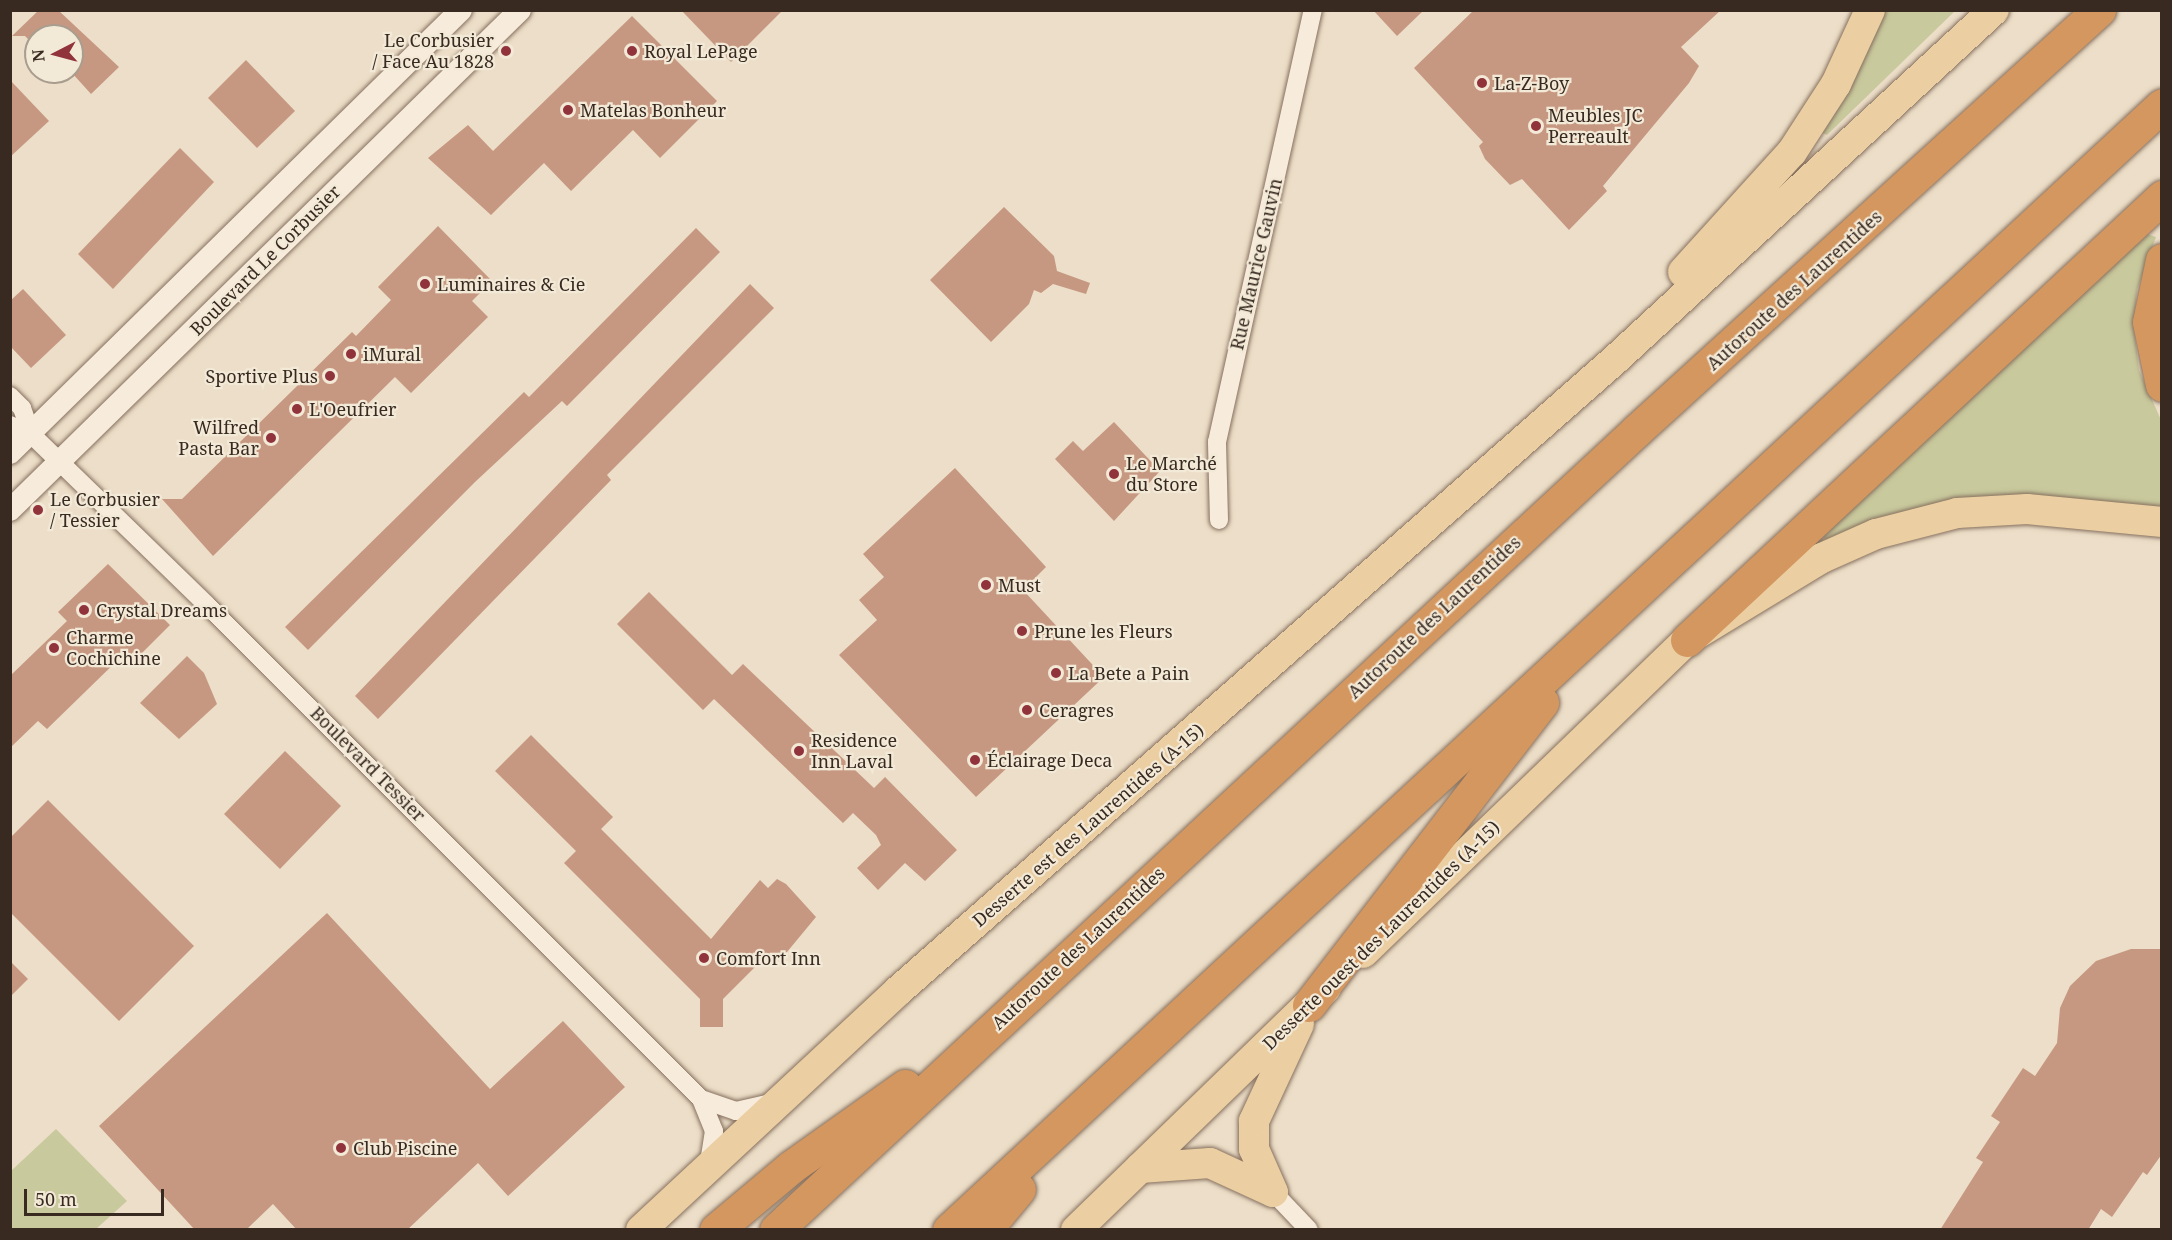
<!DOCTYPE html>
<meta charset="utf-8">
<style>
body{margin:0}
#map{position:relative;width:2172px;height:1240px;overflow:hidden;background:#ecdec8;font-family:"Noto Serif",serif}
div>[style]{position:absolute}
.green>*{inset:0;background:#c8c99d}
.building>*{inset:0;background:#c79881}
.roads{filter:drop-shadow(0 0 2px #86705e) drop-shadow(0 0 2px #86705e)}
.minor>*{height:18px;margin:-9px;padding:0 9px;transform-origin:9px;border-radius:9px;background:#f7ecdb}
.tertiary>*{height:22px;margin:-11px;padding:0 11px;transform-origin:11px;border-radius:11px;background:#f7ecdb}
.primary>*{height:30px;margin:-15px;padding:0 15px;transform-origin:15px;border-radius:15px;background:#ebcfa3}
.motorway>*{height:33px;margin:-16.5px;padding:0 16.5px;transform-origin:16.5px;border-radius:16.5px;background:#d49760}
.dots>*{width:16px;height:16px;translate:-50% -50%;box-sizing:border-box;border:3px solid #f3e9d7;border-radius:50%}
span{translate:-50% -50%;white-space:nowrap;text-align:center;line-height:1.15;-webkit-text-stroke:4.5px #f3e9d7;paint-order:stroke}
.poi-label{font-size:18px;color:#382a21}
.right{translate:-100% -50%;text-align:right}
.left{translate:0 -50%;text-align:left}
.street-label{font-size:18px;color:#382a21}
.frame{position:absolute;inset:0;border:12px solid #382a21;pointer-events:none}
.north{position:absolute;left:24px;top:24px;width:60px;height:60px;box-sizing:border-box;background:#f3e9d7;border:2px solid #a89d8e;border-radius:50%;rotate:264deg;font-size:16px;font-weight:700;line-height:24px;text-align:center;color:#382a21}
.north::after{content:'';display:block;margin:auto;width:21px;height:27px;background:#91333b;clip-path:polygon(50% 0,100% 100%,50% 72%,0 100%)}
.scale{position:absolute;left:24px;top:1189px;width:140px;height:27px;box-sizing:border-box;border:3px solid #382a21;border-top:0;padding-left:8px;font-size:18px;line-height:21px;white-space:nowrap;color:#382a21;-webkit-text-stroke:4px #f3e9d7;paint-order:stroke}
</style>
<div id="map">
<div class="green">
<i style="clip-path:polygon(1880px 11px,1955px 11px,1827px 135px,1818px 131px)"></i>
<i style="clip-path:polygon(2147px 234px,2156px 237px,2137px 290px,2134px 327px,2139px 370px,2161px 420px,2161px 507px,2085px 502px,1828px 542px,1822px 535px)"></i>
<i style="clip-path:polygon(56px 1129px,127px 1201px,96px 1229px,11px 1229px,11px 1171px)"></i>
</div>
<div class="building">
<i style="clip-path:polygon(39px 10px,58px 10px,119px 67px,91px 94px,72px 73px,72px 36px,36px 36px,36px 47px,25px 36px,12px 36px)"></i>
<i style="clip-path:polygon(681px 10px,783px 10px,731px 62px)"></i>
<i style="clip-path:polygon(1373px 10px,1424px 10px,1397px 36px)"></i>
<i style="clip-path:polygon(1474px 10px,1721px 10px,1681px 47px,1699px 66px,1689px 83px,1603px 186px,1607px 191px,1569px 230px,1522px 179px,1510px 185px,1485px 159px,1479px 146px,1483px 142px,1414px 68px)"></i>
<i style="clip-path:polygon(632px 16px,717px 101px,660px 158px,633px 130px,571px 191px,544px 163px,491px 215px,428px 158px,468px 125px,493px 151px)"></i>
<i style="clip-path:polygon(246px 60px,295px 111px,257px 148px,208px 98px)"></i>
<i style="clip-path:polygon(10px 80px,49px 121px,10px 157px)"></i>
<i style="clip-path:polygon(180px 148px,214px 182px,113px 289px,78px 254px)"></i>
<i style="clip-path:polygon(1004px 207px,1054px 256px,1057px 271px,1090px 283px,1086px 294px,1053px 284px,1041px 293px,1034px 290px,1029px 304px,991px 342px,930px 280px)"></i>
<i style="clip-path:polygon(438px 226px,492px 281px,472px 301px,488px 317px,411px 393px,395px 377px,213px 556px,162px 499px,182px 499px,352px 332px,356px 336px,391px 300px,378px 287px)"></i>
<i style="clip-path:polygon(696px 228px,720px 252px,567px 406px,562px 401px,475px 482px,308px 650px,285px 627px,524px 392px,529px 397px)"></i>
<i style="clip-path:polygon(750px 284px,774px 308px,607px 475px,611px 480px,378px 719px,355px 696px)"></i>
<i style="clip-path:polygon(23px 289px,66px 335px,31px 368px,10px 346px,10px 301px)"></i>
<i style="clip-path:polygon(1114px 422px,1160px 471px,1114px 521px,1055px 459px,1073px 441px,1083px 451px)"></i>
<i style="clip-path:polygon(955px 468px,1046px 567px,1023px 590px,1104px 677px,976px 797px,839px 655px,877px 620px,859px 600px,884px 577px,863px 554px)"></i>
<i style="clip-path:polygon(108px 564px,170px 625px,131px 664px,123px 655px,47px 729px,38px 721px,10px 748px,10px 676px,67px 621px,58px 612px)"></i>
<i style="clip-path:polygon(649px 592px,732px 675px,743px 664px,874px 788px,885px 777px,957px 850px,925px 881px,905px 863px,878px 890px,857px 868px,881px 845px,876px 835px,853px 813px,843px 823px,714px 699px,703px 710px,617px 624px)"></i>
<i style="clip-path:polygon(187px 656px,204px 673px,217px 704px,179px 739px,140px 703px)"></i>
<i style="clip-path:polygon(531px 735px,613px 817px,601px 829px,711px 939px,760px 880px,768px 888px,777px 879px,786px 884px,816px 917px,787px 952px,775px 958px,769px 953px,723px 999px,723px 1027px,700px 1027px,700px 999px,564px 863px,576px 851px,495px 771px)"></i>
<i style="clip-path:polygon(285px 751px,341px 806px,280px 869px,224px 814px)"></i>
<i style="clip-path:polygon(48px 800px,194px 946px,119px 1021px,10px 912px,10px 838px)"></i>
<i style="clip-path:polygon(327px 913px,490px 1089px,563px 1021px,625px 1087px,508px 1196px,478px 1163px,407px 1230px,297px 1230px,273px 1204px,246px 1230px,195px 1230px,99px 1126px)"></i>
<i style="clip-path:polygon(2131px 949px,2162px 949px,2162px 1154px,2147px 1175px,2143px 1172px,2112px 1217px,2101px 1209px,2088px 1230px,1940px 1230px,1983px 1162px,1976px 1158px,2000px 1122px,1991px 1116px,2023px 1068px,2035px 1076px,2057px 1043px,2060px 1008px,2070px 986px,2096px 961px)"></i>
<i style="clip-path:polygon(10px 961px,28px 979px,10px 997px)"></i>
</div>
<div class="roads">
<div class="minor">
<i style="left:10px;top:396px;width:17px;rotate:45deg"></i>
<i style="left:22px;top:408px;width:28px;rotate:71deg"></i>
<i style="left:10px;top:425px;width:23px;rotate:23deg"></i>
<i style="left:31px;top:434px;width:245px;rotate:44.2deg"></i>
<i style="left:207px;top:605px;width:699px;rotate:45deg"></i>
<i style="left:701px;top:1099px;width:35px;rotate:68deg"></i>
<i style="left:714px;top:1131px;width:33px;rotate:99deg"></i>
<i style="left:1219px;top:520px;width:78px;rotate:-91.5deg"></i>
<i style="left:1217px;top:442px;width:443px;rotate:-77.5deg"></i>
<i style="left:701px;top:1099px;width:37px;rotate:19deg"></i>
<i style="left:736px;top:1111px;width:36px;rotate:-13deg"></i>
<i style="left:1273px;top:1192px;width:52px;rotate:46.5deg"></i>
</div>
<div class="tertiary">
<i style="left:10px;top:453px;width:632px;rotate:-44.49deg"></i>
<i style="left:10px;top:510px;width:714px;rotate:-44.43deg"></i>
</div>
<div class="primary">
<i style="left:1683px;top:272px;width:162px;rotate:-47.8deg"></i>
<i style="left:1792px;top:152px;width:81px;rotate:-57.1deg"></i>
<i style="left:1836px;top:84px;width:81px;rotate:-65.3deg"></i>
<i style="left:1363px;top:953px;width:450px;rotate:-44deg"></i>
<i style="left:1687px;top:640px;width:158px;rotate:-31.3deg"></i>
<i style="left:1822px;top:558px;width:59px;rotate:-24deg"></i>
<i style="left:1876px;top:534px;width:84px;rotate:-14.5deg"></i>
<i style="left:1957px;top:513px;width:70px;rotate:-3.3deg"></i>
<i style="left:2027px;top:509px;width:136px;rotate:5.5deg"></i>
<i style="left:1140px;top:1168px;width:70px;rotate:-4.1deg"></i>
<i style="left:1210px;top:1163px;width:69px;rotate:24.7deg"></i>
<i style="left:1273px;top:1192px;width:47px;rotate:-113.8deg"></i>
<i style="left:1254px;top:1149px;width:28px;rotate:-90deg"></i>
<i style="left:1254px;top:1121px;width:107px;rotate:-65.1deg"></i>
<i style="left:641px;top:1230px;width:351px;rotate:-42.9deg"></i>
<i style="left:898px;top:991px;width:958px;rotate:-41.36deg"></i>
<i style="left:1617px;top:358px;width:513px;rotate:-42.71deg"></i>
<i style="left:1076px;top:1230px;width:348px;rotate:-44.1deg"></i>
</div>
<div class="motorway">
<i style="left:2162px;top:260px;width:63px;rotate:101.8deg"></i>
<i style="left:2149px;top:322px;width:64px;rotate:78.3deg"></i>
<i style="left:1687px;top:640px;width:650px;rotate:-43deg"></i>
<i style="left:1309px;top:1005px;width:382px;rotate:-52.4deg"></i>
<i style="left:716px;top:1230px;width:98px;rotate:-40deg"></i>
<i style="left:791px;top:1167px;width:140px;rotate:-35.4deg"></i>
<i style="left:776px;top:1230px;width:1174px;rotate:-42.89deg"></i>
<i style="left:1636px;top:431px;width:626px;rotate:-42.28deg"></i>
<i style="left:949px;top:1230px;width:1654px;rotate:-42.84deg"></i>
<i style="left:985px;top:1230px;width:53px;rotate:-50.3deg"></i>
</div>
</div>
<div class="dots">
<i style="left:506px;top:51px;background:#91333b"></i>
<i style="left:632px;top:51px;background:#91333b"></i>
<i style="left:1482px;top:83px;background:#91333b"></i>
<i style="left:568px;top:110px;background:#91333b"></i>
<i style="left:1536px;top:126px;background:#91333b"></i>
<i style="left:425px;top:284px;background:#91333b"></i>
<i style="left:351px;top:354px;background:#91333b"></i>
<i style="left:330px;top:376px;background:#91333b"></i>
<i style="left:297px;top:409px;background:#91333b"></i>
<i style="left:271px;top:438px;background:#91333b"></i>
<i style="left:1114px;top:474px;background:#91333b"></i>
<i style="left:38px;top:510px;background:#91333b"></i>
<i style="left:986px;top:585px;background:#91333b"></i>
<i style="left:84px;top:610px;background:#91333b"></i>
<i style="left:1022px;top:631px;background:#91333b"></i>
<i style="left:54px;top:648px;background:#91333b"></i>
<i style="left:1056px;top:673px;background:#91333b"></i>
<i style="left:1027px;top:710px;background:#91333b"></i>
<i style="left:799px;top:751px;background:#91333b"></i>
<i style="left:975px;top:760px;background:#91333b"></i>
<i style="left:704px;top:958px;background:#91333b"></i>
<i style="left:341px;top:1148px;background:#91333b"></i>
</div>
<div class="poi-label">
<span class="right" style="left:494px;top:51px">Le Corbusier<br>/ Face Au 1828</span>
<span class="left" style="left:644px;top:51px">Royal LePage</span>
<span class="left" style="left:1494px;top:83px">La-Z-Boy</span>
<span class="left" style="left:580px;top:110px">Matelas Bonheur</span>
<span class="left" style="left:1548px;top:126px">Meubles JC<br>Perreault</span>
<span class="left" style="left:437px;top:284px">Luminaires &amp; Cie</span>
<span class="left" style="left:363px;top:354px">iMural</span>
<span class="right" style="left:318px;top:376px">Sportive Plus</span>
<span class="left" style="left:309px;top:409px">L'Oeufrier</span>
<span class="right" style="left:259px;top:438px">Wilfred<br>Pasta Bar</span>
<span class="left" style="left:1126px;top:474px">Le Marché<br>du Store</span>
<span class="left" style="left:50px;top:510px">Le Corbusier<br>/ Tessier</span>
<span class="left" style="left:998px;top:585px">Must</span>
<span class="left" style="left:96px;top:610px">Crystal Dreams</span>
<span class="left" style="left:1034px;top:631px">Prune les Fleurs</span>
<span class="left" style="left:66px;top:648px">Charme<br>Cochichine</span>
<span class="left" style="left:1068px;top:673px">La Bete a Pain</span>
<span class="left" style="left:1039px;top:710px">Ceragres</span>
<span class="left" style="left:811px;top:751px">Residence<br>Inn Laval</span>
<span class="left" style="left:987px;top:760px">Éclairage Deca</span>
<span class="left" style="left:716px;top:958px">Comfort Inn</span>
<span class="left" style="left:353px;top:1148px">Club Piscine</span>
</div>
<div class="street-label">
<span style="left:265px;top:260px;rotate:-45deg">Boulevard Le Corbusier</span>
<span style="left:1256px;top:264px;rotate:-77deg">Rue Maurice Gauvin</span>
<span style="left:1794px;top:290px;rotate:-42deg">Autoroute des Laurentides</span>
<span style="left:1434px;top:617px;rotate:-43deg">Autoroute des Laurentides</span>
<span style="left:368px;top:764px;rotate:45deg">Boulevard Tessier</span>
<span style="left:1088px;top:825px;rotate:-41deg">Desserte est des Laurentides (A-15)</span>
<span style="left:1381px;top:935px;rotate:-44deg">Desserte ouest des Laurentides (A-15)</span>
<span style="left:1078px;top:948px;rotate:-43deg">Autoroute des Laurentides</span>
</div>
<div class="frame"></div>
<div class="north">N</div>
<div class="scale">50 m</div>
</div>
